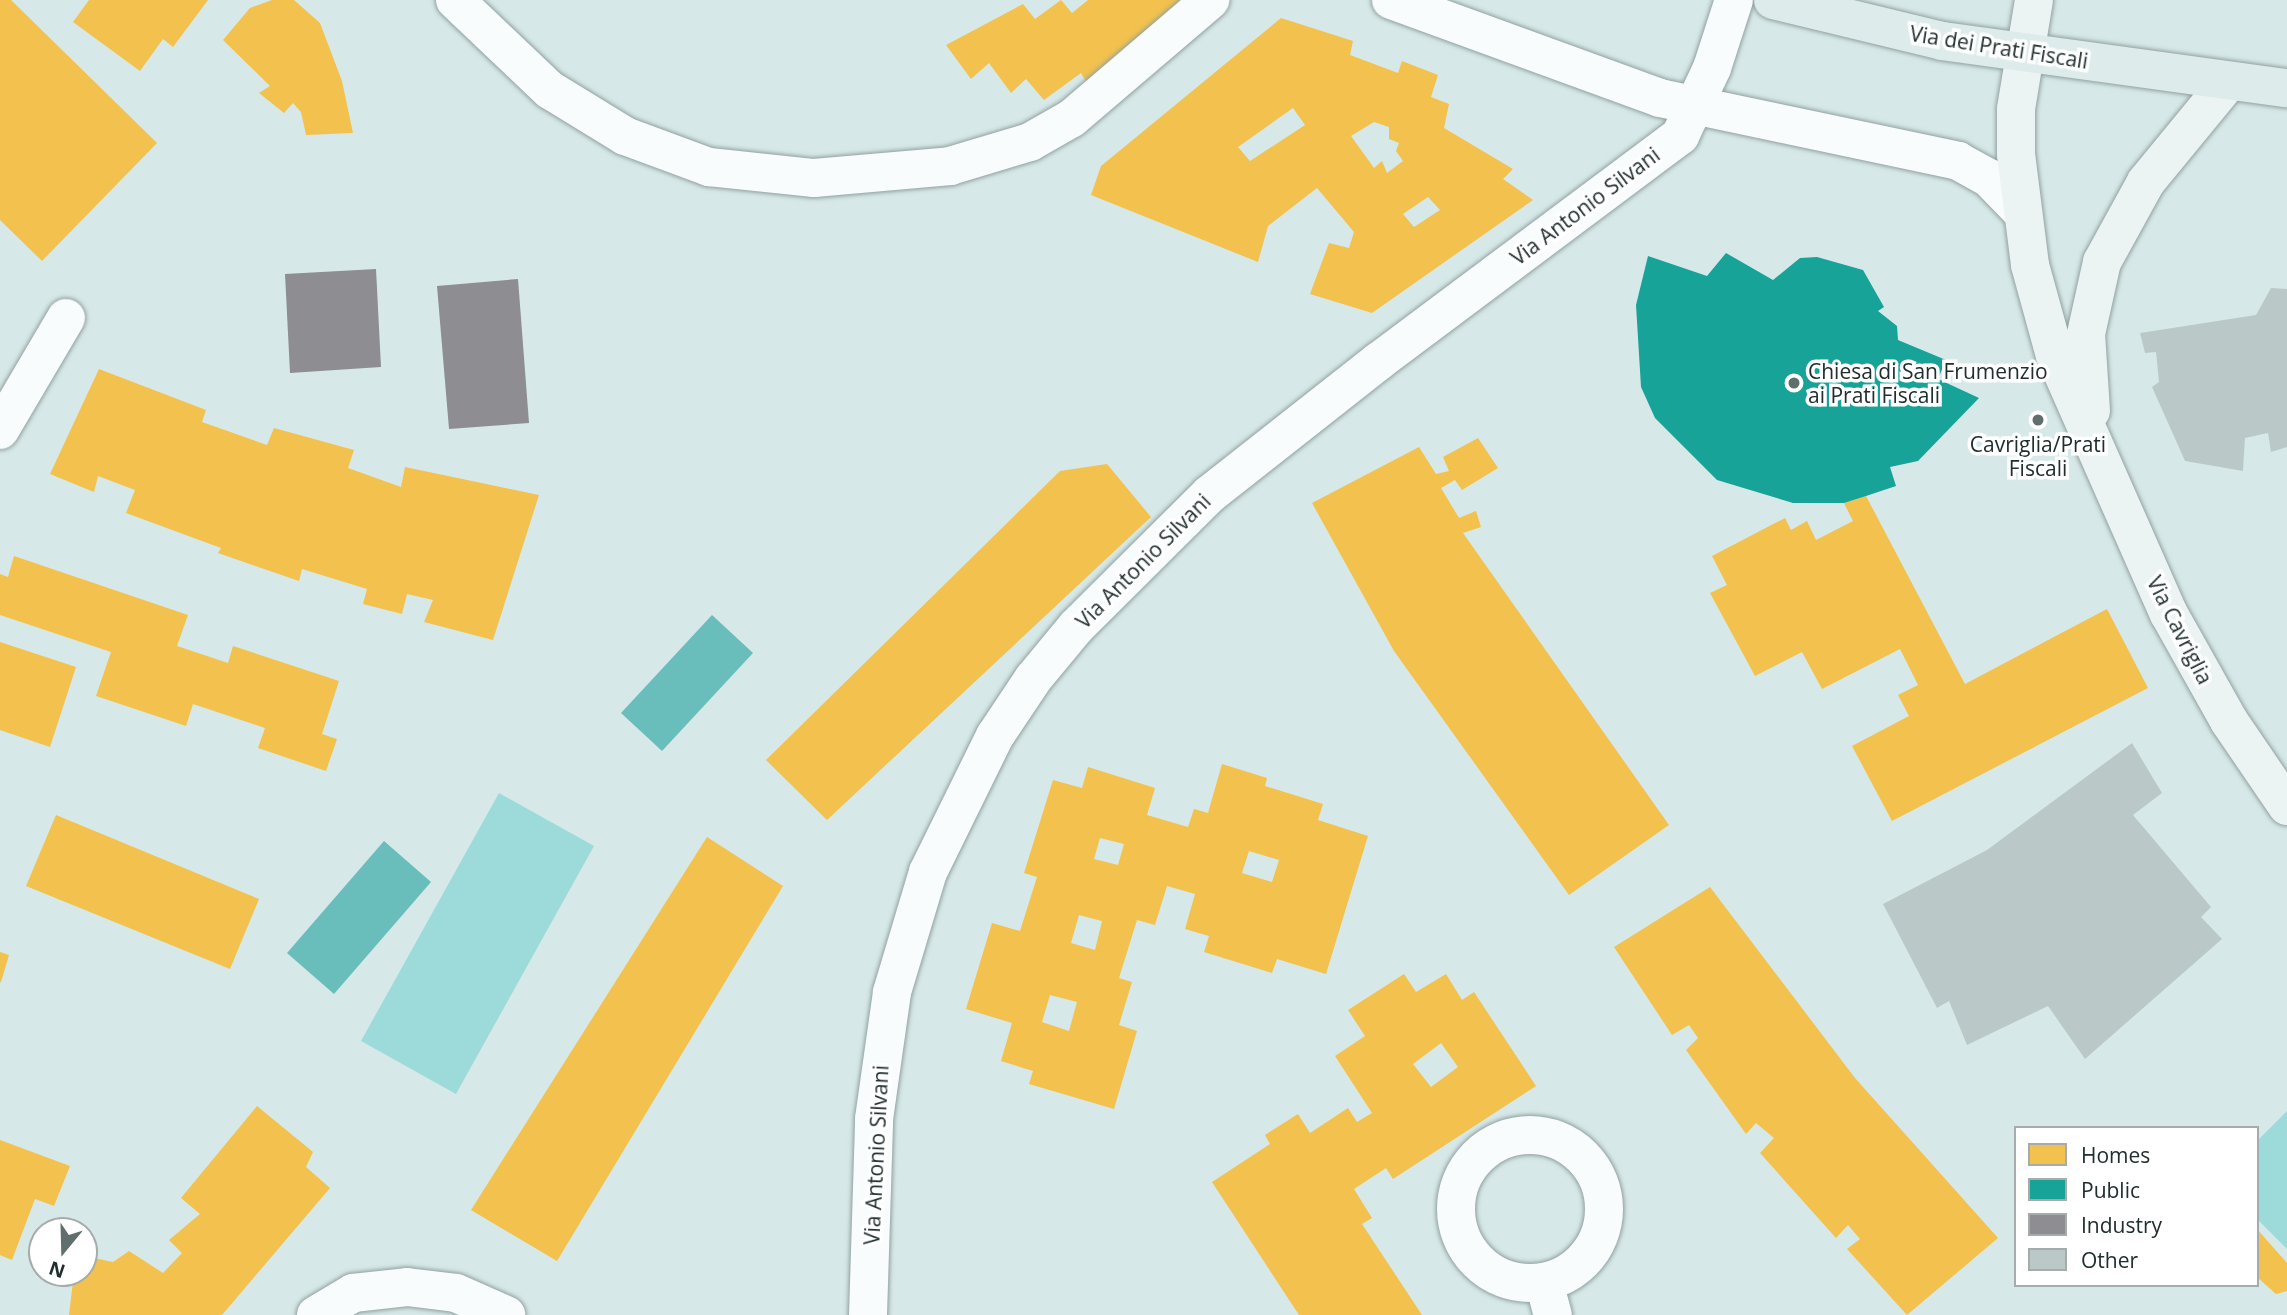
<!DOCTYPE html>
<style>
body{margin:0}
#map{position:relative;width:2287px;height:1315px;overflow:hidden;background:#d6e9e8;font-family:"Open Sans",sans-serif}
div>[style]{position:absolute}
.green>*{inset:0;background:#9cdbd9}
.water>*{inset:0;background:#69bdba}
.homes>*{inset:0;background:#f2c14e}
.public>*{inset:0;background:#17a398}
.industry>*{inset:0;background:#8d8d92}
.building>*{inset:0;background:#bac9c8}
.roads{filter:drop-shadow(0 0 2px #92a1a0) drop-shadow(0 0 2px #92a1a0)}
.street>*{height:38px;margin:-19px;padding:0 19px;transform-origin:19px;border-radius:19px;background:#f9fcfc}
.street>.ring{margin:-19px;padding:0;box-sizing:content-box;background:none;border:38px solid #f9fcfc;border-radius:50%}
.secondary>*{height:38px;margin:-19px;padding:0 19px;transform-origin:19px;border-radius:19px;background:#ecf3f3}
.primary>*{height:38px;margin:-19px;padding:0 19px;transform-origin:19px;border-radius:19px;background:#deebeb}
.dots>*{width:19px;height:19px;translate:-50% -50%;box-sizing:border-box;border:4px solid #fff;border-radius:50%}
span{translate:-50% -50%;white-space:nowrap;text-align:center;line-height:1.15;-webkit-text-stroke:7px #fff;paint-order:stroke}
.street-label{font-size:21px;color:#202e2d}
.poi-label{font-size:21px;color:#202e2d}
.left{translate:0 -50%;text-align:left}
.legend{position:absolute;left:2014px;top:1126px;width:245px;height:161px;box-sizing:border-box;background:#fff;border:2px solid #a6abab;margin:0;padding:9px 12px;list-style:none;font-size:21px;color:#202e2d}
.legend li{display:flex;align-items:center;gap:14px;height:35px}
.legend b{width:35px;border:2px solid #a6abab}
.north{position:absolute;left:28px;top:1217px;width:70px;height:70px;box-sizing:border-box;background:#fff;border:2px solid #a6abab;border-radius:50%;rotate:199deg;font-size:19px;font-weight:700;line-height:28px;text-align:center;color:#202e2d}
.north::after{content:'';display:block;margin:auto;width:24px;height:32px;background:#606f6e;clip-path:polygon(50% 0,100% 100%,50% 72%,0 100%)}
</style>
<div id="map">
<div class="green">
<i style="clip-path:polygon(499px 793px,594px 846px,456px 1094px,361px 1041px)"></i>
<i style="clip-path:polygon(2287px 1111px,2287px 1249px,2257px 1219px,2257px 1141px)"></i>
</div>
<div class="water">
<i style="clip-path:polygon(712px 615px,753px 653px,662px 751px,621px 713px)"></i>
<i style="clip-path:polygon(384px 841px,431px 882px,334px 994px,287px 953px)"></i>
</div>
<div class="homes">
<i style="clip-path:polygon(0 0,11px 0,157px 143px,42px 261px,0 220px)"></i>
<i style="clip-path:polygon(89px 0,208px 0,173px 47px,163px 39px,140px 71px,73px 22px)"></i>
<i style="clip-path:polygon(272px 0,294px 0,320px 23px,342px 81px,353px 133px,306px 135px,301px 112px,293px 103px,284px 113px,259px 93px,270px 86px,223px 40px,250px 8px)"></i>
<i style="clip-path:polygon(1061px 0,1072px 13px,1088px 0,1196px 0,1087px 83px,1081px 73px,1044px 100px,1026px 79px,1011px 93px,989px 63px,971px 79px,946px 45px,1023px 4px,1035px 19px)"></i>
<i style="clip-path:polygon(evenodd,1281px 18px,1353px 41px,1350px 55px,1398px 73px,1402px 61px,1438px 75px,1431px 97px,1449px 104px,1444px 128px,1513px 169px,1503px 179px,1533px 200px,1372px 313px,1310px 294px,1329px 243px,1349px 248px,1354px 232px,1317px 188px,1268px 226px,1258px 262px,1091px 195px,1101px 166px,1281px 18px,1293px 108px,1305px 125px,1250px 161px,1238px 147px,1293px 108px,1281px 18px,1374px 122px,1389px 127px,1389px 139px,1399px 143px,1396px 151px,1403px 161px,1387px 173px,1382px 161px,1374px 168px,1351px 136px,1374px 122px,1281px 18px,1428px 197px,1440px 210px,1414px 227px,1403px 214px,1428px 197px)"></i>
<i style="clip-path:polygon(99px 369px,206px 410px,202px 422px,267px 445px,274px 428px,354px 450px,348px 468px,401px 487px,405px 467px,539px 495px,493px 640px,424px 622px,433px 600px,407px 594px,402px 614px,363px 604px,367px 589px,302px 569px,299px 581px,218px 553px,221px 548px,126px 513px,135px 490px,98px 476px,94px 492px,50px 474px)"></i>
<i style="clip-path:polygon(1478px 438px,1498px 468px,1462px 490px,1455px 480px,1441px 488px,1459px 518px,1476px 511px,1481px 527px,1463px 533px,1669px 825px,1569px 895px,1394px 651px,1312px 503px,1419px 447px,1436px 474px,1449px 471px,1443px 457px)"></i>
<i style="clip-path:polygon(1107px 464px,1151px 517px,827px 820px,766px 760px,1060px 471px)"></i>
<i style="clip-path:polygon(1866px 496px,1965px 684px,2107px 609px,2148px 688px,1892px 821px,1852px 746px,1909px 716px,1898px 695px,1918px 685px,1900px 649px,1822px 689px,1802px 652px,1755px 676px,1710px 593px,1727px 585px,1712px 556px,1785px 518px,1791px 530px,1807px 521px,1816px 540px,1853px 521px,1844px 503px)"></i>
<i style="clip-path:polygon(14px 556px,188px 615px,177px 646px,228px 663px,233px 646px,339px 681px,322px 734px,337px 739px,326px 771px,258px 748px,265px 728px,193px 704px,186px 726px,96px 696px,111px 652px,0 615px,0 574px,8px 577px)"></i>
<i style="clip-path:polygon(0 642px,76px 667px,50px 747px,0 730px)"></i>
<i style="clip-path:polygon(evenodd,1222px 764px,1267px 778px,1265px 786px,1323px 804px,1318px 820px,1368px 836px,1326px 974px,1277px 959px,1272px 973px,1204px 952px,1209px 936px,1185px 929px,1195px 894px,1167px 886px,1155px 925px,1137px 920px,1119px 978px,1132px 982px,1119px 1025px,1137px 1031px,1114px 1109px,1029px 1084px,1033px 1071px,1001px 1061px,1012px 1023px,966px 1009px,992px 923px,1020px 931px,1037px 877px,1024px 873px,1053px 780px,1082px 788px,1088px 767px,1155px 788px,1147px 815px,1188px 827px,1194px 809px,1208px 813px,1222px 764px,1100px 838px,1124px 844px,1118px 865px,1094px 859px,1100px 838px,1222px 764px,1249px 851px,1279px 860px,1272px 882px,1242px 873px,1249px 851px,1222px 764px,1079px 915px,1102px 921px,1095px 950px,1071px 943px,1079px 915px,1222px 764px,1050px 995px,1077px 1002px,1069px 1031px,1042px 1022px,1050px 995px)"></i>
<i style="clip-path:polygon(56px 815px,259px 899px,230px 969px,26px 886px)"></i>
<i style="clip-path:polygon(707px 837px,783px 886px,557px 1261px,471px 1210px)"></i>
<i style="clip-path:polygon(1710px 887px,1855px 1078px,1998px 1238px,1907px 1315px,1847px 1249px,1860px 1239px,1848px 1225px,1836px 1238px,1760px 1153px,1774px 1138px,1756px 1123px,1746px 1134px,1686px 1050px,1698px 1038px,1689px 1025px,1672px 1035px,1614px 947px)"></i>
<i style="clip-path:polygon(0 952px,9px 955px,1px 982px,0 982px)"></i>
<i style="clip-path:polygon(evenodd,1404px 974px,1416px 992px,1446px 974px,1462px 1000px,1474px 992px,1536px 1086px,1393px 1179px,1386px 1168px,1354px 1189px,1372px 1218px,1362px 1224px,1422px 1315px,1299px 1315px,1212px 1182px,1270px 1144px,1265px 1135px,1298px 1114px,1310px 1133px,1348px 1108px,1357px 1122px,1372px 1113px,1335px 1056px,1365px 1036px,1348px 1010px,1404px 974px,1441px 1043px,1458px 1067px,1431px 1087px,1413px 1064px,1441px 1043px)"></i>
<i style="clip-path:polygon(257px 1106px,313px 1152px,306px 1167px,330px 1188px,222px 1315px,69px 1315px,74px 1273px,84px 1273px,84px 1261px,89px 1257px,113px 1262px,129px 1251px,163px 1273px,182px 1253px,169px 1240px,200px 1214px,181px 1198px)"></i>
<i style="clip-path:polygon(0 1140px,70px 1166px,54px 1206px,35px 1199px,12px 1260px,0 1255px)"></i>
<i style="clip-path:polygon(2257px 1229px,2287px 1263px,2287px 1291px,2276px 1294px,2257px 1277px)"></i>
</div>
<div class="public">
<i style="clip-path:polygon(1726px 253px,1773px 280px,1800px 258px,1817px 257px,1863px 270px,1884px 307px,1878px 311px,1897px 326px,1898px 340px,1946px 360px,1938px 379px,1979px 398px,1918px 461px,1890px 467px,1896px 486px,1866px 496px,1844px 503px,1793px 503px,1717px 480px,1655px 418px,1641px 387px,1636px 305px,1648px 256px,1707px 276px)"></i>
</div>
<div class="industry">
<i style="clip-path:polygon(376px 269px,381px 367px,290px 373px,285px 274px)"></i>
<i style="clip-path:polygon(518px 279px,529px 423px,449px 429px,437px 286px)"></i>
</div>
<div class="building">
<i style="clip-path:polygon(2271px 288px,2287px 289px,2287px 447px,2271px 452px,2268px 433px,2245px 438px,2243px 471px,2185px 461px,2152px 387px,2159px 382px,2156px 352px,2145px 353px,2140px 333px,2256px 315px)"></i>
<i style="clip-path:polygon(2132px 743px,2162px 793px,2133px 815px,2211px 907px,2201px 917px,2222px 939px,2085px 1059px,2048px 1006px,1967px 1045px,1949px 1001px,1937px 1008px,1883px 904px,1987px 850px)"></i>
</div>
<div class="roads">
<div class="street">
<i style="left:455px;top:0;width:131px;rotate:43.5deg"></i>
<i style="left:550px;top:90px;width:88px;rotate:31.5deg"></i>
<i style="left:625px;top:136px;width:90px;rotate:20.3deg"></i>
<i style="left:709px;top:167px;width:106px;rotate:6deg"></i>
<i style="left:814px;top:178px;width:137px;rotate:-5deg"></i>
<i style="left:950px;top:166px;width:84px;rotate:-16.7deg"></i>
<i style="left:1030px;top:142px;width:48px;rotate:-29.7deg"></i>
<i style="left:1072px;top:118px;width:182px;rotate:-40.5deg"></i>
<i style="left:1391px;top:0;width:286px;rotate:20deg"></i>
<i style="left:1660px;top:98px;width:305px;rotate:11.9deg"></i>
<i style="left:1958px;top:161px;width:35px;rotate:29deg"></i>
<i style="left:1989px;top:178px;width:46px;rotate:45.9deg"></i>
<i style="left:0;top:430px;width:130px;rotate:-59.5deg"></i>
<i class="ring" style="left:1456px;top:1135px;width:110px;height:110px"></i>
<i style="left:1544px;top:1282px;width:34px;rotate:75deg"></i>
<i style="left:316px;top:1315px;width:43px;rotate:-30.7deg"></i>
<i style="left:353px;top:1293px;width:54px;rotate:-6.3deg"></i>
<i style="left:407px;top:1287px;width:49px;rotate:7deg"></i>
<i style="left:456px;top:1293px;width:55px;rotate:23.7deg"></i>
<i style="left:868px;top:1315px;width:196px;rotate:-88.2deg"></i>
<i style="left:874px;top:1119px;width:128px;rotate:-81.9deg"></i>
<i style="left:892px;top:992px;width:125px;rotate:-73.3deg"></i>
<i style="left:928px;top:872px;width:152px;rotate:-63.8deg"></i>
<i style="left:995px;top:736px;width:69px;rotate:-56.3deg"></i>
<i style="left:1033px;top:679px;width:67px;rotate:-50.4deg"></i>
<i style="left:1076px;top:627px;width:189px;rotate:-44.8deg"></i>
<i style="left:1210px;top:494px;width:215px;rotate:-38.2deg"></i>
<i style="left:1379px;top:361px;width:376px;rotate:-36.8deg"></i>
<i style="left:1680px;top:136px;width:75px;rotate:-64.8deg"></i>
<i style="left:1712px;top:68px;width:71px;rotate:-72.1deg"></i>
</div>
<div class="secondary">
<i style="left:2034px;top:0;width:110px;rotate:99.4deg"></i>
<i style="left:2016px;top:109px;width:45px;rotate:90deg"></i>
<i style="left:2016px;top:154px;width:112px;rotate:82.8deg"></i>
<i style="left:2030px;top:265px;width:94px;rotate:74.6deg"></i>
<i style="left:2055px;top:356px;width:282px;rotate:66.2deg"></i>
<i style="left:2169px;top:614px;width:123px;rotate:60.7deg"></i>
<i style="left:2229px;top:721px;width:103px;rotate:55.7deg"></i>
<i style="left:2091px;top:411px;width:77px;rotate:-93.7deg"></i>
<i style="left:2086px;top:334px;width:74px;rotate:-77.5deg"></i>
<i style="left:2102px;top:262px;width:91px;rotate:-61.2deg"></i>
<i style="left:2146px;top:182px;width:129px;rotate:-50.6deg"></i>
</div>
<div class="primary">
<i style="left:1773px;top:0;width:174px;rotate:13.6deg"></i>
<i style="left:1942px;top:41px;width:348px;rotate:7.8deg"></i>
</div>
</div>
<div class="dots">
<i style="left:1794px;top:383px;background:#606f6e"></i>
<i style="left:2038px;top:420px;background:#606f6e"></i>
</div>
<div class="street-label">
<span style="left:1999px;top:47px;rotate:9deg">Via dei Prati Fiscali</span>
<span style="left:1585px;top:206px;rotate:-37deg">Via Antonio Silvani</span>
<span style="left:1143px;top:561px;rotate:-45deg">Via Antonio Silvani</span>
<span style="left:2180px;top:630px;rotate:63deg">Via Cavriglia</span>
<span style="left:876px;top:1155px;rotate:-87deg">Via Antonio Silvani</span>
</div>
<div class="poi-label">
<span class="left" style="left:1808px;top:383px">Chiesa di San Frumenzio<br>ai Prati Fiscali</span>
<span style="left:2038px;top:456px">Cavriglia/Prati<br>Fiscali</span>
</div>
<ul class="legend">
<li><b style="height:19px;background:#f2c14e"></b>Homes</li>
<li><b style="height:19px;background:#17a398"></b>Public</li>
<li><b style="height:19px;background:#8d8d92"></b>Industry</li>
<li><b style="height:19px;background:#bac9c8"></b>Other</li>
</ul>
<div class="north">N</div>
</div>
